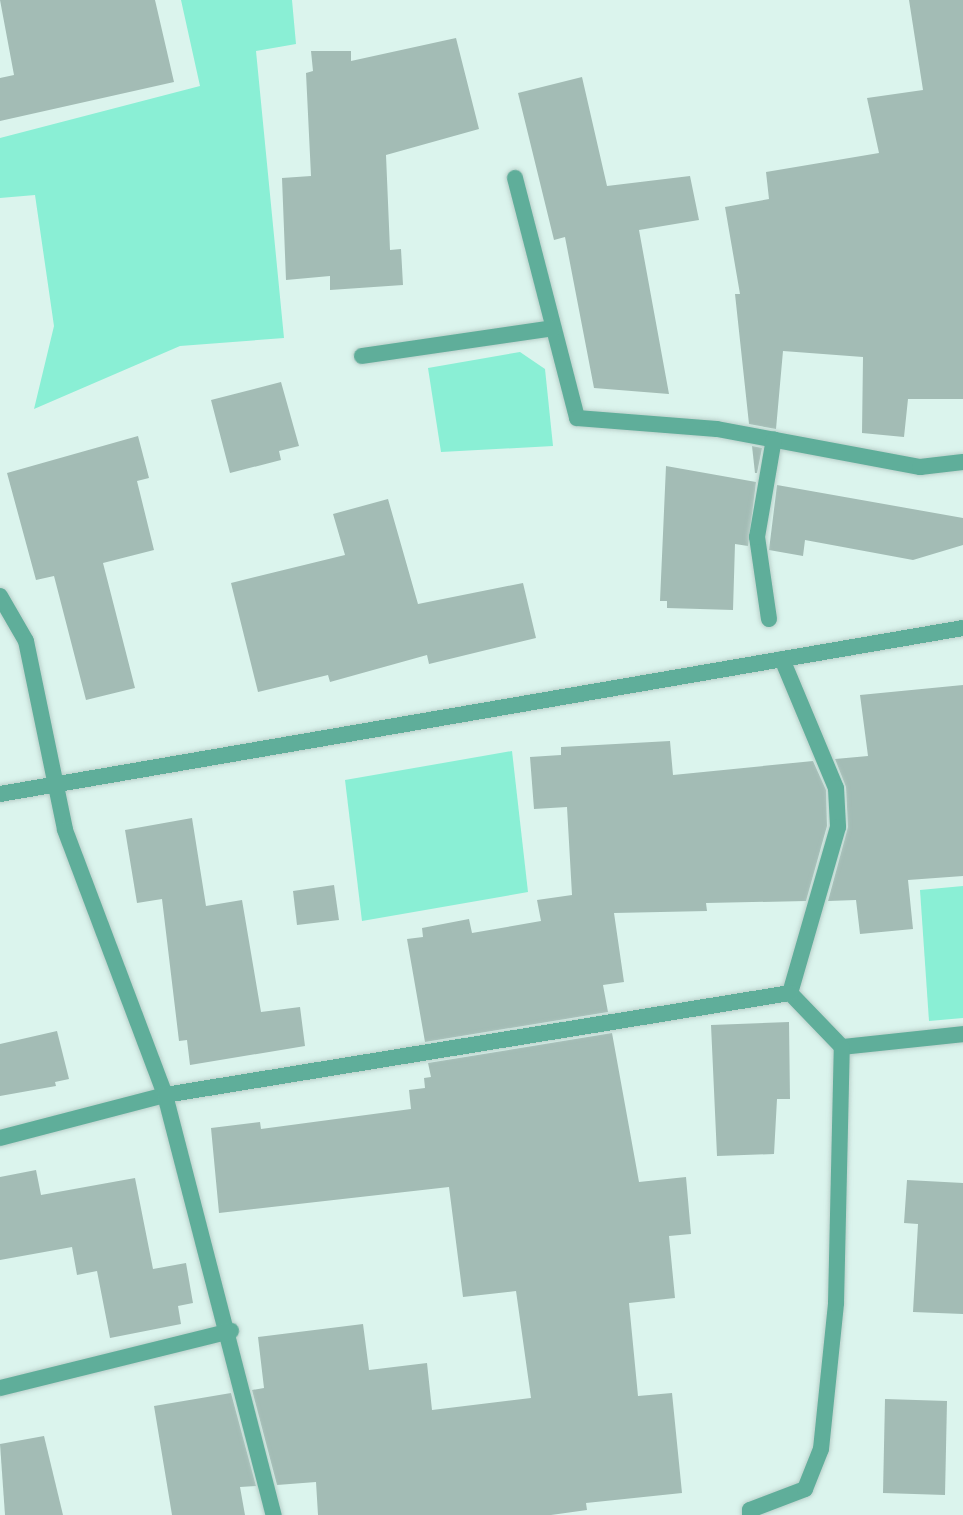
<!DOCTYPE html>
<style>
body{margin:0}
#map{position:relative;width:963px;height:1515px;overflow:hidden;background:#dbf4ed;font-family:"Sofia Sans Condensed",sans-serif}
div>[style]{position:absolute}
.green>*{inset:0;background:#8aefd5}
.building>*{inset:0;background:#a3bcb5}
.roads{filter:drop-shadow(0 0 2px #b9cfc9) drop-shadow(0 0 2px #b9cfc9)}
.service>*{height:16px;margin:-8px;padding:0 8px;transform-origin:8px;border-radius:8px;background:#5fae9a}
.minor>*{height:16px;margin:-8px;padding:0 8px;transform-origin:8px;border-radius:8px;background:#5fae9a}
.tertiary>*{height:16px;margin:-8px;padding:0 8px;transform-origin:8px;border-radius:8px;background:#5fae9a}
span{translate:-50% -50%;white-space:nowrap;text-align:center;line-height:1.15;-webkit-text-stroke:4.5px #f0fffa;paint-order:stroke}
</style>
<div id="map">
<div class="green">
<i style="clip-path:polygon(181px 0,292px 0,296px 44px,256px 51px,284px 338px,180px 346px,34px 409px,54px 326px,35px 195px,0 198px,0 138px,200px 86px)"></i>
<i style="clip-path:polygon(520px 352px,545px 369px,553px 446px,441px 452px,428px 368px)"></i>
<i style="clip-path:polygon(512px 751px,528px 892px,362px 921px,345px 780px)"></i>
<i style="clip-path:polygon(963px 886px,963px 1018px,929px 1021px,920px 890px)"></i>
</div>
<div class="building">
<i style="clip-path:polygon(0 0,155px 0,174px 82px,0 121px,0 78px,14px 75px)"></i>
<i style="clip-path:polygon(909px 0,963px 0,963px 399px,908px 399px,904px 437px,862px 433px,863px 357px,783px 351px,776px 429px,749px 424px,735px 294px,740px 294px,725px 207px,769px 199px,766px 172px,879px 153px,867px 98px,923px 90px)"></i>
<i style="clip-path:polygon(456px 38px,479px 129px,386px 155px,390px 250px,401px 249px,403px 285px,330px 290px,330px 276px,286px 280px,282px 178px,311px 176px,306px 73px,313px 71px,311px 51px,351px 51px,351px 61px)"></i>
<i style="clip-path:polygon(582px 77px,607px 186px,690px 176px,699px 220px,639px 230px,669px 394px,594px 388px,565px 237px,554px 240px,518px 93px)"></i>
<i style="clip-path:polygon(281px 382px,299px 446px,279px 451px,281px 460px,230px 473px,211px 400px)"></i>
<i style="clip-path:polygon(138px 436px,149px 478px,137px 481px,154px 550px,103px 563px,135px 688px,86px 700px,54px 576px,36px 580px,7px 473px)"></i>
<i style="clip-path:polygon(752px 446px,762px 448px,757px 473px,755px 473px)"></i>
<i style="clip-path:polygon(666px 466px,756px 482px,748px 546px,735px 544px,733px 610px,667px 608px,667px 601px,660px 601px)"></i>
<i style="clip-path:polygon(777px 485px,963px 518px,963px 545px,913px 560px,805px 540px,803px 556px,769px 550px)"></i>
<i style="clip-path:polygon(388px 499px,418px 604px,523px 583px,536px 638px,429px 664px,427px 655px,330px 682px,328px 675px,258px 692px,231px 583px,345px 555px,333px 514px)"></i>
<i style="clip-path:polygon(963px 685px,963px 876px,908px 880px,913px 929px,860px 934px,856px 900px,828px 901px,848px 827px,846px 787px,835px 759px,868px 756px,860px 695px)"></i>
<i style="clip-path:polygon(670px 741px,673px 775px,813px 761px,826px 790px,827px 826px,806px 901px,706px 903px,707px 911px,614px 913px,624px 982px,603px 985px,608px 1012px,425px 1042px,407px 939px,423px 937px,422px 928px,469px 919px,472px 933px,541px 921px,537px 900px,572px 895px,567px 807px,534px 809px,530px 757px,561px 755px,561px 747px)"></i>
<i style="clip-path:polygon(192px 818px,206px 906px,242px 900px,261px 1012px,300px 1007px,305px 1046px,190px 1065px,187px 1040px,179px 1041px,162px 899px,137px 903px,125px 830px)"></i>
<i style="clip-path:polygon(334px 885px,339px 920px,297px 925px,293px 891px)"></i>
<i style="clip-path:polygon(789px 1022px,790px 1099px,777px 1099px,774px 1154px,717px 1156px,711px 1025px)"></i>
<i style="clip-path:polygon(57px 1031px,69px 1079px,55px 1082px,56px 1086px,0 1096px,0 1044px)"></i>
<i style="clip-path:polygon(612px 1033px,639px 1182px,686px 1177px,691px 1234px,669px 1236px,675px 1298px,629px 1303px,638px 1396px,672px 1393px,682px 1493px,586px 1503px,587px 1510px,551px 1515px,318px 1515px,316px 1482px,277px 1485px,252px 1390px,264px 1388px,258px 1337px,363px 1324px,369px 1370px,427px 1363px,432px 1410px,531px 1398px,516px 1291px,463px 1297px,449px 1187px,219px 1213px,211px 1128px,260px 1122px,261px 1129px,411px 1109px,409px 1090px,425px 1088px,424px 1078px,431px 1077px,428px 1063px)"></i>
<i style="clip-path:polygon(36px 1170px,41px 1195px,135px 1178px,153px 1269px,186px 1263px,193px 1303px,178px 1306px,181px 1324px,110px 1338px,97px 1271px,77px 1275px,72px 1247px,0 1260px,0 1177px)"></i>
<i style="clip-path:polygon(907px 1180px,963px 1183px,963px 1314px,913px 1312px,918px 1224px,904px 1223px)"></i>
<i style="clip-path:polygon(231px 1393px,256px 1486px,240px 1487px,245px 1515px,172px 1515px,154px 1406px)"></i>
<i style="clip-path:polygon(885px 1399px,947px 1401px,945px 1495px,883px 1493px)"></i>
<i style="clip-path:polygon(44px 1436px,63px 1515px,5px 1515px,0 1444px)"></i>
</div>
<div class="roads">
<div class="service">
<i style="left:0;top:1138px;width:171px;rotate:-14.6deg"></i>
</div>
<div class="minor">
<i style="left:515px;top:178px;width:248px;rotate:75.5deg"></i>
<i style="left:577px;top:418px;width:140px;rotate:4.5deg"></i>
<i style="left:717px;top:429px;width:207px;rotate:10.6deg"></i>
<i style="left:920px;top:467px;width:43px;rotate:-6.6deg"></i>
<i style="left:362px;top:356px;width:193px;rotate:-8.3deg"></i>
<i style="left:0;top:596px;width:52px;rotate:60deg"></i>
<i style="left:26px;top:641px;width:193px;rotate:78.3deg"></i>
<i style="left:65px;top:830px;width:283px;rotate:69.3deg"></i>
<i style="left:165px;top:1095px;width:434px;rotate:75.5deg"></i>
<i style="left:769px;top:619px;width:83px;rotate:-98.3deg"></i>
<i style="left:757px;top:537px;width:99px;rotate:-80.2deg"></i>
<i style="left:782px;top:659px;width:140px;rotate:67.3deg"></i>
<i style="left:836px;top:788px;width:39px;rotate:87deg"></i>
<i style="left:838px;top:827px;width:173px;rotate:106.1deg"></i>
<i style="left:790px;top:993px;width:75px;rotate:46.1deg"></i>
<i style="left:842px;top:1047px;width:122px;rotate:-6.1deg"></i>
<i style="left:165px;top:1095px;width:633px;rotate:-9.27deg"></i>
<i style="left:0;top:1388px;width:238px;rotate:-13.9deg"></i>
<i style="left:750px;top:1515px;width:5px;rotate:-90deg"></i>
<i style="left:750px;top:1510px;width:59px;rotate:-20.9deg"></i>
<i style="left:805px;top:1489px;width:43px;rotate:-68.2deg"></i>
<i style="left:821px;top:1449px;width:147px;rotate:-84.1deg"></i>
<i style="left:836px;top:1303px;width:256px;rotate:-88.7deg"></i>
</div>
<div class="tertiary">
<i style="left:0;top:794px;width:977px;rotate:-9.78deg"></i>
</div>
</div>
</div>
